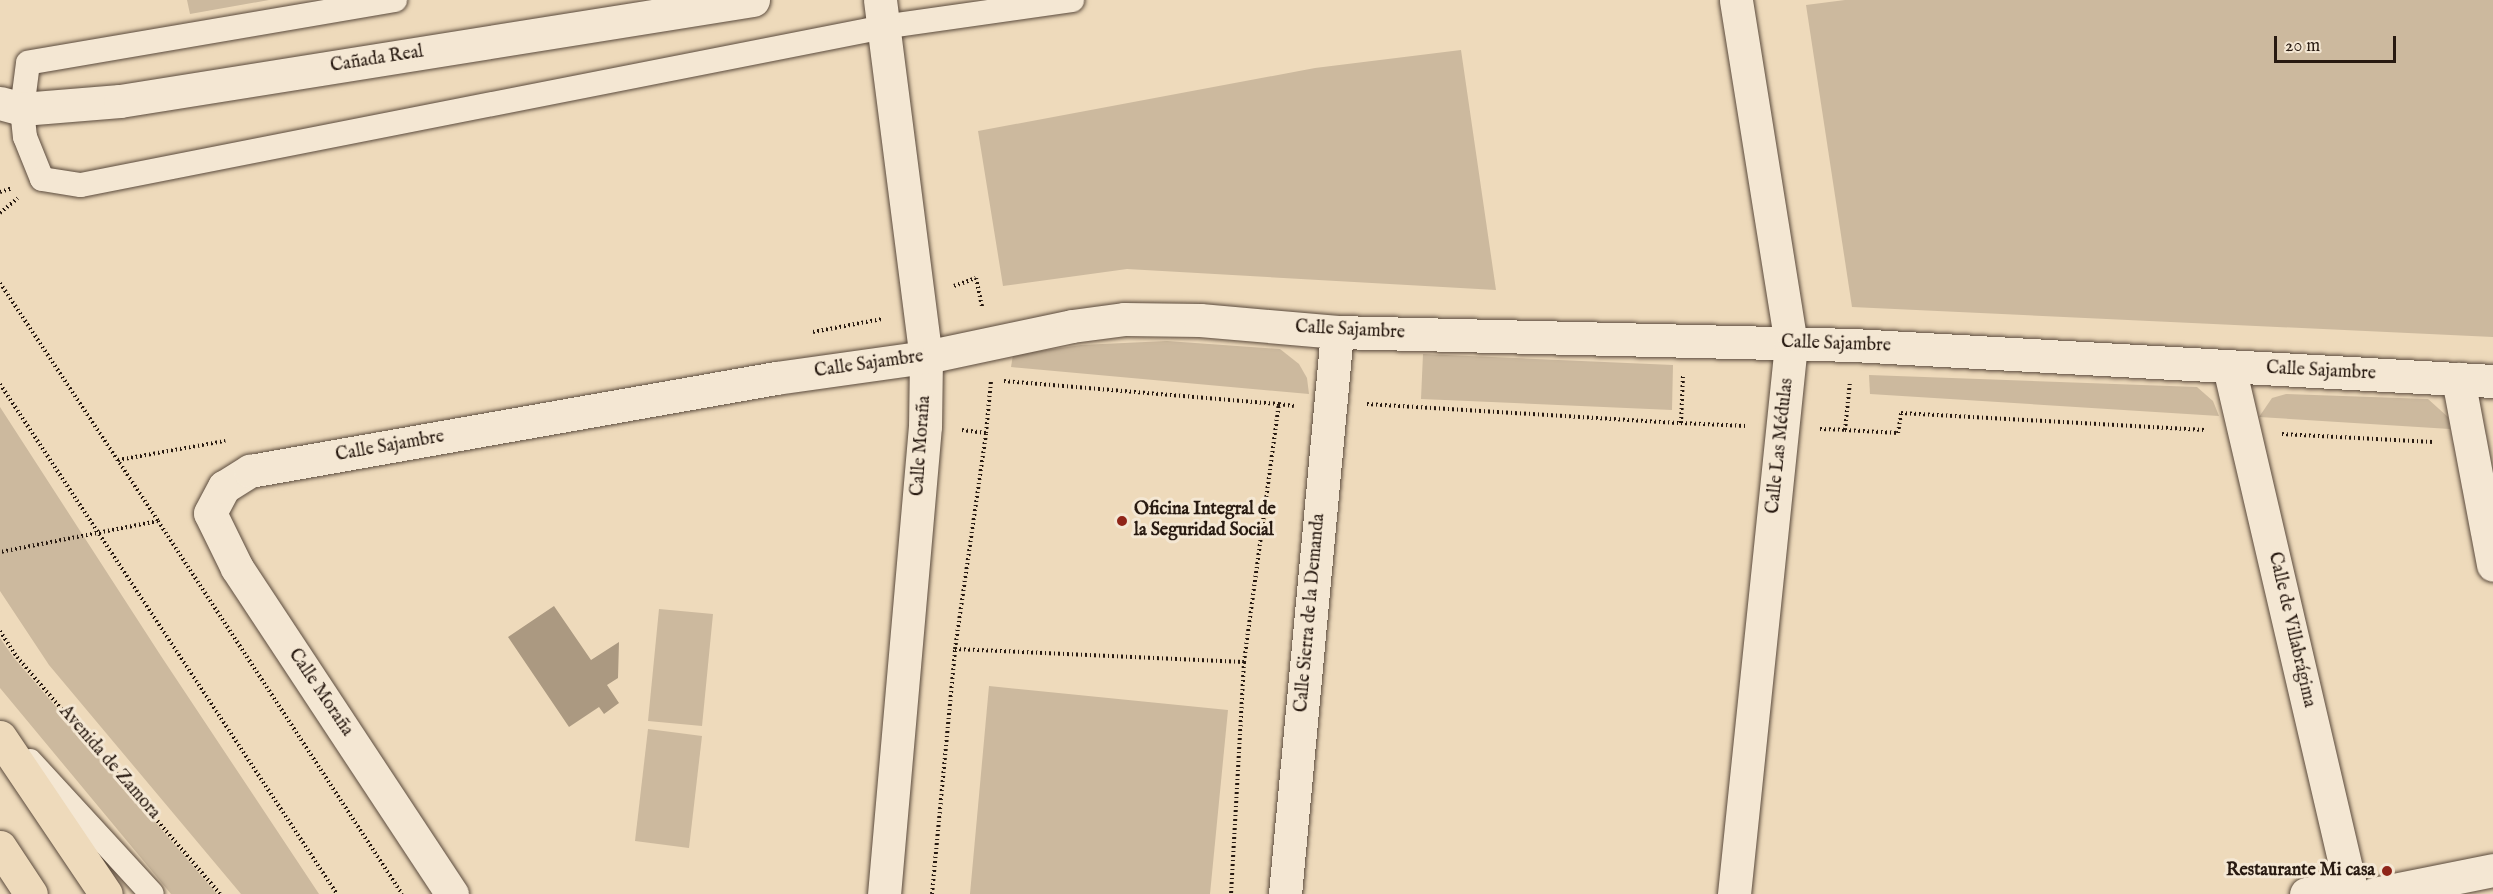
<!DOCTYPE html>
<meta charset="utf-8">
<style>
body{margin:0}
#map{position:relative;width:2493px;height:894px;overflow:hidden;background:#eedabb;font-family:"IM FELL English",serif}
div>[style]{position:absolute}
.green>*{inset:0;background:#ccb99e}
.water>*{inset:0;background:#ab9981}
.path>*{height:4px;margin-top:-2px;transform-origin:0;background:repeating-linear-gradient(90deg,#281a11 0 1.5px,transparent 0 4.5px)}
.roads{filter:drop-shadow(0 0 2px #5a4a3c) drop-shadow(0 0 2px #5a4a3c)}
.lane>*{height:24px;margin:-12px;padding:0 12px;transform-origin:12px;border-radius:12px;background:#f4e7d3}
.street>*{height:33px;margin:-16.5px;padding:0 16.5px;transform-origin:16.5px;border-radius:16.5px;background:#f4e7d3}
.secondary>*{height:33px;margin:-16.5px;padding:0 16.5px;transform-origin:16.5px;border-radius:16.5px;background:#f4e7d3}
.highway>*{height:33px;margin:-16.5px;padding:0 16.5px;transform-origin:16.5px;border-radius:16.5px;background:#eedabb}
.dots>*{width:16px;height:16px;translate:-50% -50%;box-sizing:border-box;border:3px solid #f4e7d3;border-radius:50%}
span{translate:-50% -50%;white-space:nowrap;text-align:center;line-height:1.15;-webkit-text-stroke:6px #f4e7d3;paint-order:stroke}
.street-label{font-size:18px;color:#281a11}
.poi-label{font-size:18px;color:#281a11;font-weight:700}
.left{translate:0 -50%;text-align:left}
.right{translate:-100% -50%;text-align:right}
.scale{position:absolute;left:2274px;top:36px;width:122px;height:27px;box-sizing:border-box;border:3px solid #281a11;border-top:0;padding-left:8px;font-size:18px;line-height:21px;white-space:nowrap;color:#281a11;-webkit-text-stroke:4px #f4e7d3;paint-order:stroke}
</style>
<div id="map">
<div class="green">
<i style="clip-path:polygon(187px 0,269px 0,190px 14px)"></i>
<i style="clip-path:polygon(1845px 0,2493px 0,2493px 337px,1852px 307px,1806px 5px)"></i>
<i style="clip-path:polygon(1461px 50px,1496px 290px,1127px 269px,1003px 286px,978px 131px,1315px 68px)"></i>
<i style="clip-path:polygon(1167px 341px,1280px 349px,1299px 364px,1307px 378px,1309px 394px,1011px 367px,1013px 355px,1081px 345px)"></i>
<i style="clip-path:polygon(1423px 354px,1673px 365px,1672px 410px,1421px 399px)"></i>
<i style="clip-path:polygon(1869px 375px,2197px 387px,2213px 401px,2219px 416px,1870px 394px)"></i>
<i style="clip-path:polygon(2286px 394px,2428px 399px,2448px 417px,2450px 429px,2259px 417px,2272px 398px)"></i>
<i style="clip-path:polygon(0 407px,161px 656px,319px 894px,241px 894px,49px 665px,0 591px)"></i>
<i style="clip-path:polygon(659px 609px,713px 614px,702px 726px,648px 721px)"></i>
<i style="clip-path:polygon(0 638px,14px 658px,217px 894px,171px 894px,0 688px)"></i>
<i style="clip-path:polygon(989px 686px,1228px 710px,1210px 894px,970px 894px)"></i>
<i style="clip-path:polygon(648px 729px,702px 736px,689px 848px,635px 841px)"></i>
</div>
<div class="water">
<i style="clip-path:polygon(554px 606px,591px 660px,619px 642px,618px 678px,607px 685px,619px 703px,604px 714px,599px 707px,569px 727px,508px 637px)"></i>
</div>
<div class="path">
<i style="left:0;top:192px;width:13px;rotate:-18deg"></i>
<i style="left:0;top:213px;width:23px;rotate:-40deg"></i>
<i style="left:0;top:283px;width:286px;rotate:56.4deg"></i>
<i style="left:158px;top:521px;width:161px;rotate:168.9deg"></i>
<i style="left:954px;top:286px;width:23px;rotate:-20deg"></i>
<i style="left:976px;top:278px;width:29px;rotate:78deg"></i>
<i style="left:813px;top:332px;width:70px;rotate:-10.7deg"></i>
<i style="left:1004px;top:381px;width:276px;rotate:4.8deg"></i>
<i style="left:0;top:384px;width:611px;rotate:56.54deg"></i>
<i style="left:1367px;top:404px;width:315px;rotate:3.5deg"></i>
<i style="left:1681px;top:423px;width:47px;rotate:-87.6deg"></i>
<i style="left:1681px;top:423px;width:65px;rotate:2.6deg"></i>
<i style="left:1820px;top:429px;width:25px;rotate:2deg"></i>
<i style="left:1845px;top:430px;width:48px;rotate:-84.1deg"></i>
<i style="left:962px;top:430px;width:24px;rotate:7deg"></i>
<i style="left:986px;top:433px;width:52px;rotate:-84.5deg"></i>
<i style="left:1845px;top:430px;width:53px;rotate:3.2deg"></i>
<i style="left:1898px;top:433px;width:20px;rotate:-81deg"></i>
<i style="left:1901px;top:413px;width:304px;rotate:3.2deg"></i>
<i style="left:2282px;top:434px;width:151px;rotate:3deg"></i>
<i style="left:118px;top:460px;width:109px;rotate:-10.1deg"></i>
<i style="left:158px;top:521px;width:446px;rotate:56.8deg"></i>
<i style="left:0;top:631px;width:31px;rotate:57deg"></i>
<i style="left:17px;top:657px;width:312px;rotate:49.4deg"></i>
<i style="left:955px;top:649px;width:218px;rotate:-81.8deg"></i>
<i style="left:1244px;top:662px;width:260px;rotate:-82.3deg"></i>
<i style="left:1279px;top:404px;width:15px;rotate:8deg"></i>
<i style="left:932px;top:894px;width:246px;rotate:-84.6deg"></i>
<i style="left:955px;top:649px;width:289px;rotate:2.6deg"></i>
<i style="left:1244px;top:662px;width:232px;rotate:93.2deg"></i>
</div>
<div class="roads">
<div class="lane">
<i style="left:395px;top:0;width:372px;rotate:170.3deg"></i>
<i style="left:28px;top:63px;width:46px;rotate:97.4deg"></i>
<i style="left:22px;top:109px;width:28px;rotate:84deg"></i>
<i style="left:25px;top:137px;width:45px;rotate:68deg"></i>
<i style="left:42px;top:179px;width:39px;rotate:9deg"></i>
<i style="left:81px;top:185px;width:817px;rotate:-11.14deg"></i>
<i style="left:883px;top:27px;width:191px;rotate:-8.1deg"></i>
<i style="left:30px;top:761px;width:180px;rotate:47.5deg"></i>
</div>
<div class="street">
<i style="left:880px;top:0;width:360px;rotate:82.7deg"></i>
<i style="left:926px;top:357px;width:69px;rotate:90.8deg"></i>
<i style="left:925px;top:426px;width:470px;rotate:95deg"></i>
<i style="left:2229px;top:367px;width:541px;rotate:76.86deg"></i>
<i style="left:2458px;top:379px;width:189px;rotate:79.3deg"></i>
<i style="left:452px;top:894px;width:391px;rotate:-123.4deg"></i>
<i style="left:237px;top:568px;width:61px;rotate:-116.1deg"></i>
<i style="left:210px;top:513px;width:30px;rotate:-62deg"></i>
<i style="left:224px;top:487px;width:31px;rotate:-32deg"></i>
<i style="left:250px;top:471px;width:534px;rotate:-10.03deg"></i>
<i style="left:776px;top:378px;width:151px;rotate:-8deg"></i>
<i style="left:926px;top:357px;width:149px;rotate:-12deg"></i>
<i style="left:1072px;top:326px;width:52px;rotate:-7.7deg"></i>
<i style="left:1124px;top:319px;width:76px;rotate:0.8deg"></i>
<i style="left:1200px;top:320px;width:138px;rotate:5deg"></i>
<i style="left:1337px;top:332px;width:516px;rotate:1.44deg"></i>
<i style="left:1853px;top:345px;width:641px;rotate:3.22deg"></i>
<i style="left:1285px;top:894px;width:564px;rotate:-84.71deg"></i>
<i style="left:1734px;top:894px;width:553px;rotate:-84.08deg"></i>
<i style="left:1791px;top:344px;width:348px;rotate:-99.1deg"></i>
<i style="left:2306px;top:894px;width:45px;rotate:-11.6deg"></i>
<i style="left:2374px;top:894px;width:121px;rotate:-11.4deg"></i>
</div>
<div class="secondary">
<i style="left:0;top:103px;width:23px;rotate:15deg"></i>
<i style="left:22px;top:109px;width:98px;rotate:-4.7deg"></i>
<i style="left:120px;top:101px;width:641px;rotate:-9.07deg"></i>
</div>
<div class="highway">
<i style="left:0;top:737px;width:189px;rotate:56deg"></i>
<i style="left:0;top:847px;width:56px;rotate:56.6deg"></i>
</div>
</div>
<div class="dots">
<i style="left:1122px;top:521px;background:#8f2418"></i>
<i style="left:2387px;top:871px;background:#8f2418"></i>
</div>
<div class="street-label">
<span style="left:377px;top:60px;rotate:-9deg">Cañada Real</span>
<span style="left:1350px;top:331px;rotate:3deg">Calle Sajambre</span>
<span style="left:1836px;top:345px;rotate:2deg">Calle Sajambre</span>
<span style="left:869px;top:365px;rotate:-8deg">Calle Sajambre</span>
<span style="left:2321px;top:372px;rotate:3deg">Calle Sajambre</span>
<span style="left:922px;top:446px;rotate:-86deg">Calle Moraña</span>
<span style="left:1781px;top:446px;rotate:-84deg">Calle Las Médulas</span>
<span style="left:390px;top:447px;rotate:-10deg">Calle Sajambre</span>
<span style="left:1311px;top:613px;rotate:-85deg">Calle Sierra de la Demanda</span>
<span style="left:2291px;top:630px;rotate:77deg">Calle de Villabrágima</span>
<span style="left:320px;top:693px;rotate:56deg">Calle Moraña</span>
<span style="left:109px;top:763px;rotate:49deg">Avenida de Zamora</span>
</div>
<div class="poi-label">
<span class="left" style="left:1134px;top:521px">Oficina Integral de<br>la Seguridad Social</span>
<span class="right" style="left:2375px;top:871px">Restaurante Mi casa</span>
</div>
<div class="scale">20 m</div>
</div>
